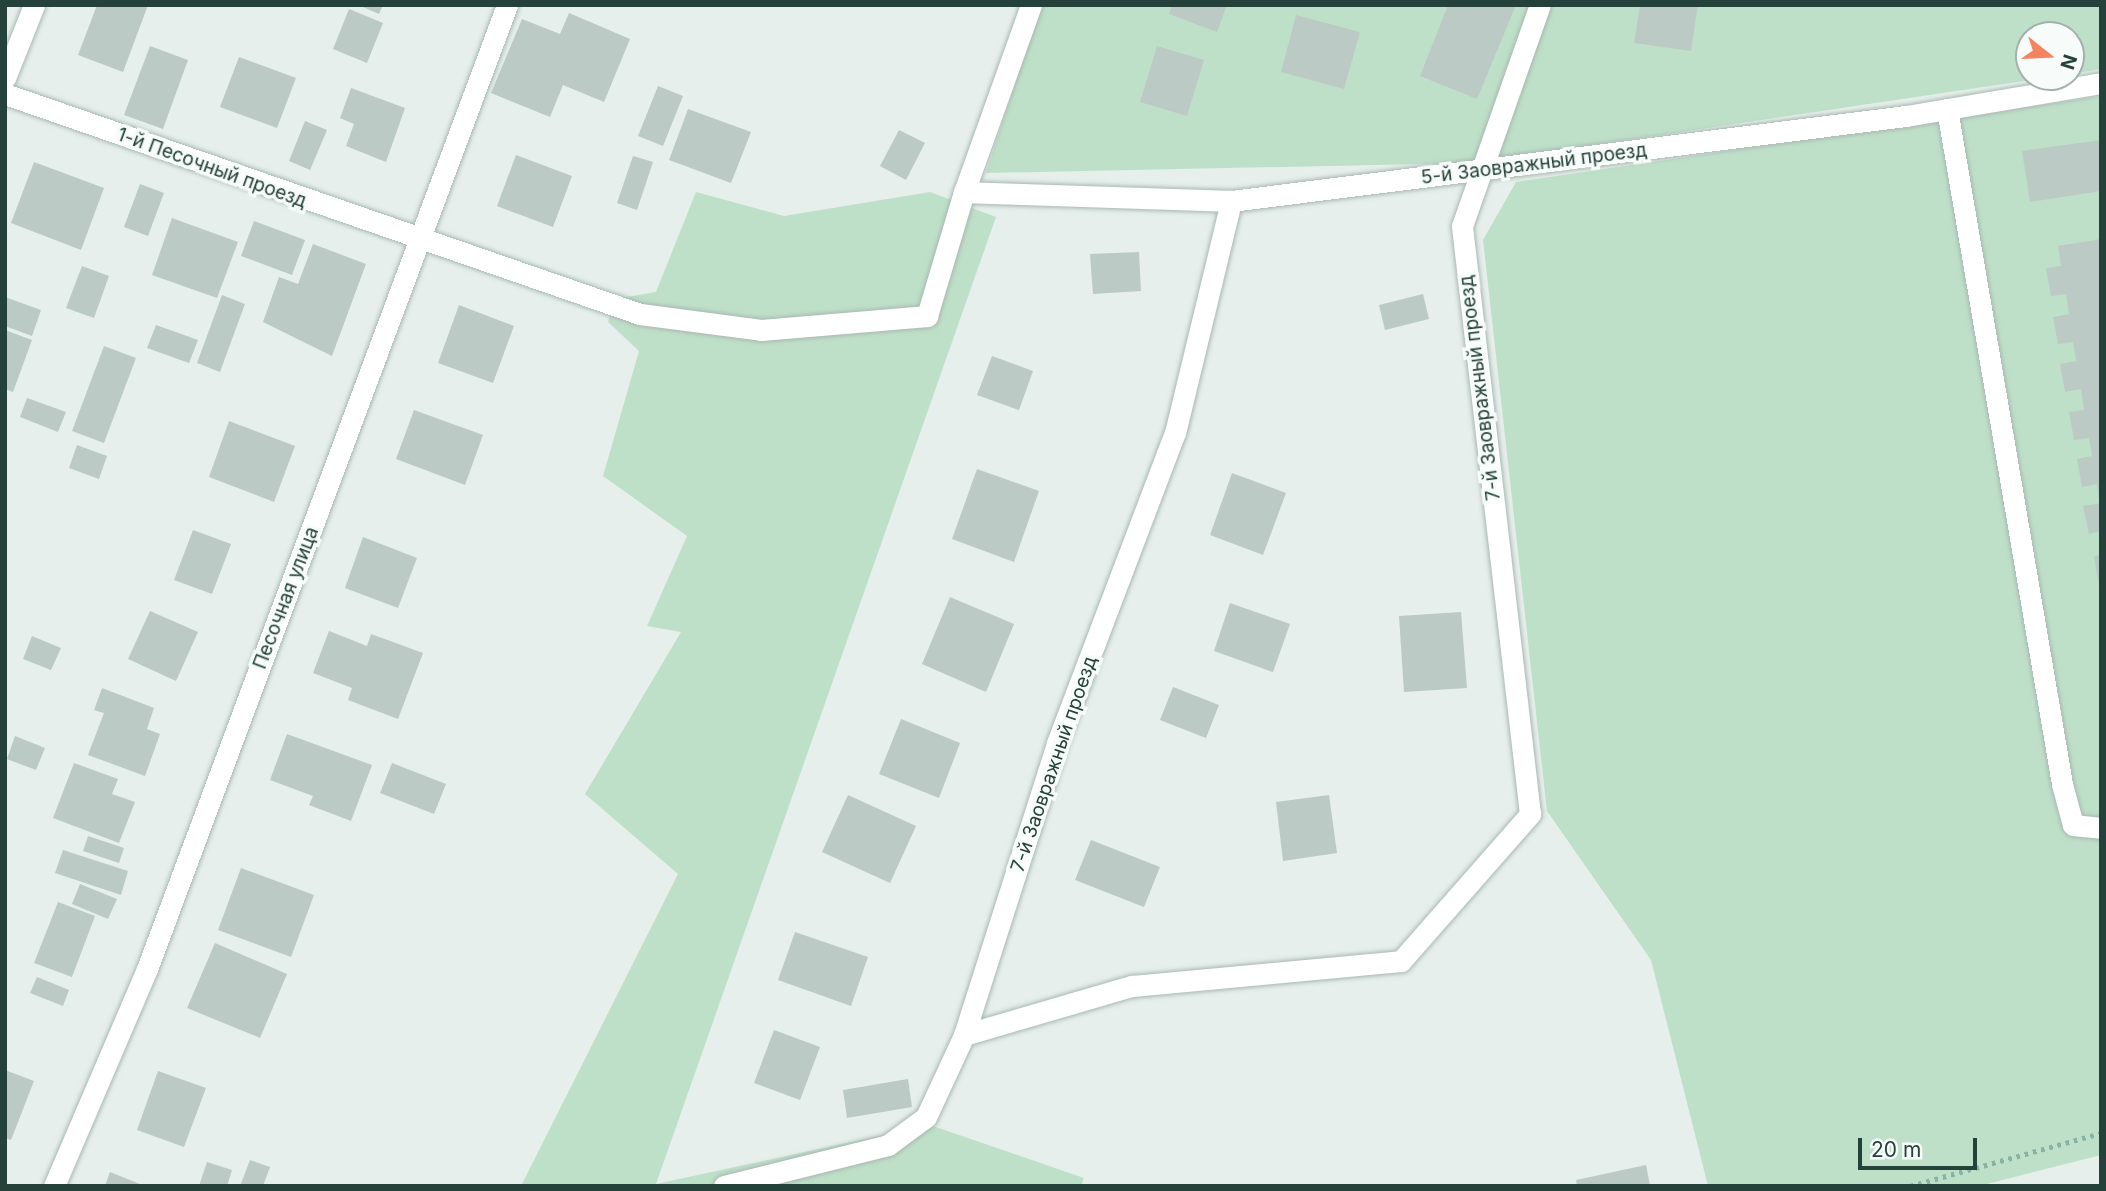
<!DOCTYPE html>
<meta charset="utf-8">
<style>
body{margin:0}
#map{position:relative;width:2106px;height:1191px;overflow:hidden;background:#e6efeb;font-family:Inter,sans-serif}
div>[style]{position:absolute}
.green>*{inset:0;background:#bfe0c8}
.building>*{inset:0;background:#bbcac4}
.path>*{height:4.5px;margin-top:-2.25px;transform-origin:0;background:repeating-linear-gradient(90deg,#86b3a5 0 3.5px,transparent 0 8.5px)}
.roads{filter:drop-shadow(0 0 2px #a8b8b2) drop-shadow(0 0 2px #a8b8b2)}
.service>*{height:21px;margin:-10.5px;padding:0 10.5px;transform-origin:10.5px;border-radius:10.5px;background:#fff}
.minor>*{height:21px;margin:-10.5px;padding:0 10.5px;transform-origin:10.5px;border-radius:10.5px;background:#fff}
.tertiary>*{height:21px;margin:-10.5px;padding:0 10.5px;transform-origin:10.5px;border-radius:10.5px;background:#fff}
span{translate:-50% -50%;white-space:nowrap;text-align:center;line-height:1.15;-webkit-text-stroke:7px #f7fbf9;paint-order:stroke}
.street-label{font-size:19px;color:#24423a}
.frame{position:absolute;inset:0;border:7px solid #24423a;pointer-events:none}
.north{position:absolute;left:2015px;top:21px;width:70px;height:70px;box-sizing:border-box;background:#f7fbf9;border:2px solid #a3b1ad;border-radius:50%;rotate:108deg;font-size:19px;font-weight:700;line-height:28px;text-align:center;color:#24423a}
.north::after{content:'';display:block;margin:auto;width:24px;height:32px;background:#f4845f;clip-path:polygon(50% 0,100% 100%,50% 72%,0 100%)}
.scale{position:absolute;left:1858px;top:1138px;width:119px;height:32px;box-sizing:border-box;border:4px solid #24423a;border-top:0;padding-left:9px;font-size:21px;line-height:24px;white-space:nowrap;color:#24423a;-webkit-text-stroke:5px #f7fbf9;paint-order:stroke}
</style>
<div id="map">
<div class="green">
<i style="clip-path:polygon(1041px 5px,2101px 5px,2101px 69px,2071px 74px,2071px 35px,2029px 35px,2029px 77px,2051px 77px,1472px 163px,986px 173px)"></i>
<i style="clip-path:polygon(2101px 96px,2101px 1155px,1979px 1186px,1708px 1186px,1651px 960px,1547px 811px,1483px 240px,1516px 182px)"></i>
<i style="clip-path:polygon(696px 192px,784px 216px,930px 192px,996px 217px,656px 1184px,930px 1125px,1084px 1178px,1081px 1186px,521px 1186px,678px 874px,585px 794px,681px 632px,647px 626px,687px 536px,603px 476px,639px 351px,608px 322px,615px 299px,656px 292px)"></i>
</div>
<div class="building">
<i style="clip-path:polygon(97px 5px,148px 5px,123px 72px,78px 55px)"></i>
<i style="clip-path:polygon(358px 5px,383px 5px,379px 14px)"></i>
<i style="clip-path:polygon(1172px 5px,1227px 5px,1217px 32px,1169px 14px)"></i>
<i style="clip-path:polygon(1448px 5px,1516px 5px,1477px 99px,1420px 76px)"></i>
<i style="clip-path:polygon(1640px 5px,1698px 5px,1691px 51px,1634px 43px)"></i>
<i style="clip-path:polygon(349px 9px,383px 23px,367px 63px,333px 49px)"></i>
<i style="clip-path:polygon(569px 13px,630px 39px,604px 102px,563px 85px,550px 117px,491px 93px,522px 19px,560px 34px)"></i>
<i style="clip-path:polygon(1296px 15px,1360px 32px,1344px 89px,1281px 72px)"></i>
<i style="clip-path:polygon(150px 46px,188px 60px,163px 129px,124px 115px)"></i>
<i style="clip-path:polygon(1157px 46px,1204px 60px,1187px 116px,1140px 102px)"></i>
<i style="clip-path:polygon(239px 57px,296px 78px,277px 128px,220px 107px)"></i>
<i style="clip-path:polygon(658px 86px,683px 96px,663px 146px,638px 136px)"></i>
<i style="clip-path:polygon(351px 88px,405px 108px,386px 162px,346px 146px,354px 124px,340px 118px)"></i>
<i style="clip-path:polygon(688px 109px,751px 132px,731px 183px,669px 160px)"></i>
<i style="clip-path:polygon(305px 121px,327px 130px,310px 170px,289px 161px)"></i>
<i style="clip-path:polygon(899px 130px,925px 143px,906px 180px,880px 166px)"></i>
<i style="clip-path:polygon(2101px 140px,2101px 191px,2030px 202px,2022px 151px)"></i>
<i style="clip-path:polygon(516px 155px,572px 176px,553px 227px,497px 206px)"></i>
<i style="clip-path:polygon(633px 156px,653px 162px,637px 210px,617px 203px)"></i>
<i style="clip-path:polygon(34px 162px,104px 188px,81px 250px,11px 223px)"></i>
<i style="clip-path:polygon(140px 184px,164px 193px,148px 236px,124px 227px)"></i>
<i style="clip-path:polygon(172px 218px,238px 242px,217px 298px,152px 275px)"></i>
<i style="clip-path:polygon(254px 221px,305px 240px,292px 275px,241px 256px)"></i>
<i style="clip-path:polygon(2101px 239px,2101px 500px,2099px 500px,2097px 484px,2082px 487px,2077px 459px,2092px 456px,2089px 438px,2074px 440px,2069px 412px,2084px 410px,2081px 389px,2065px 392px,2060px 364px,2076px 361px,2073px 342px,2058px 344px,2053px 317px,2069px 314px,2066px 294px,2051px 296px,2046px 268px,2061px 266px,2058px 246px)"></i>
<i style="clip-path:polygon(313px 244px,366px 264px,332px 356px,263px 322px,279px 277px,298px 284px)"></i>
<i style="clip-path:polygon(1139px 252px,1141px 291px,1093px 294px,1090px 254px)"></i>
<i style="clip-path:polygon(82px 266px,109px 276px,94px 318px,66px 308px)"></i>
<i style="clip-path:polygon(1423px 294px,1429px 319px,1385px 330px,1379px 305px)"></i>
<i style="clip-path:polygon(222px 295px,245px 304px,220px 372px,197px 363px)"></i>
<i style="clip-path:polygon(5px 297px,41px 310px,32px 336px,5px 326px)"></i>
<i style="clip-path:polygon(459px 305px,514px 326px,493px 383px,438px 363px)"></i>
<i style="clip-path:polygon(156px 325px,198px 340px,189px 363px,147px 348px)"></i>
<i style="clip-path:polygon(5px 330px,32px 340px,13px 392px,5px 389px)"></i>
<i style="clip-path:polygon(104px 346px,136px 358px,104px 443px,72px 431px)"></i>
<i style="clip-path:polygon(992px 356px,1033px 371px,1019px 410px,977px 395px)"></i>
<i style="clip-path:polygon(27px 398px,66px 412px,58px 432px,20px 417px)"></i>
<i style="clip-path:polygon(414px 410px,483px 435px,465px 485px,396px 459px)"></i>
<i style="clip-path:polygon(229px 421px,295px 446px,274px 502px,209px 477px)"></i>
<i style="clip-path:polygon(77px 445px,107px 456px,99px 479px,69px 468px)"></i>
<i style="clip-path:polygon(977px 469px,1039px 491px,1014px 562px,952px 539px)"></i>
<i style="clip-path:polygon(1232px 473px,1286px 493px,1263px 555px,1210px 535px)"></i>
<i style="clip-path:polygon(2101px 503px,2101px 531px,2089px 534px,2083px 506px)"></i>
<i style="clip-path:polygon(193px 530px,231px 544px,212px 594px,174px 580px)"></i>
<i style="clip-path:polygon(363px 537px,417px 558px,398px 608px,345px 588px)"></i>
<i style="clip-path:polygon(2101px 555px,2101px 586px,2099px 586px,2094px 556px)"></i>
<i style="clip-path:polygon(950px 597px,1014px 624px,986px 692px,922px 664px)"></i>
<i style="clip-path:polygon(1230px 603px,1290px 624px,1273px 672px,1214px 651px)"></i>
<i style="clip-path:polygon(150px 611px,198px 632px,176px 681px,128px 659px)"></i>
<i style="clip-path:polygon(1461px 612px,1467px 688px,1404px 692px,1399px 616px)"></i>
<i style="clip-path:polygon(329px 631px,367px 646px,371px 634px,423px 653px,398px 719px,348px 700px,352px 688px,313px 673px)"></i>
<i style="clip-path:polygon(32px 636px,61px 648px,51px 670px,23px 659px)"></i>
<i style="clip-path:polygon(1173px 687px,1219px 705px,1206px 738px,1160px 720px)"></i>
<i style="clip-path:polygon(102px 688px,154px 708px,147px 729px,160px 734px,145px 776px,88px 755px,104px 713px,94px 710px)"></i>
<i style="clip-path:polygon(901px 719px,960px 743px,939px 798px,879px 774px)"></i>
<i style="clip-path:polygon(287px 734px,372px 765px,351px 821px,309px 805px,313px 796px,270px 780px)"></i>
<i style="clip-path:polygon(15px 736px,45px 748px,36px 770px,7px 759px)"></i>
<i style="clip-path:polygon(74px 763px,118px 779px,112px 794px,135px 802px,119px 843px,53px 818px)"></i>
<i style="clip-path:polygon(392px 763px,446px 784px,434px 814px,380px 793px)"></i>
<i style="clip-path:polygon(848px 795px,916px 826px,890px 883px,822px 852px)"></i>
<i style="clip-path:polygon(1329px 795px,1337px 853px,1283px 861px,1276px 802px)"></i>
<i style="clip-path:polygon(88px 836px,124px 848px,119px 863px,83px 851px)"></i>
<i style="clip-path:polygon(1091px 840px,1160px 867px,1144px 907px,1075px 880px)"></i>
<i style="clip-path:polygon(63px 850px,128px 871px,121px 895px,55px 873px)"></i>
<i style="clip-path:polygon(241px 868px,314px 895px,291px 957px,218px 930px)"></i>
<i style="clip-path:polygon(80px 884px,117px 899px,108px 919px,72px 904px)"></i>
<i style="clip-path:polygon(58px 902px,95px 916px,72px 977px,34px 963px)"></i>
<i style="clip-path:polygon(795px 932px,868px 957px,851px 1006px,778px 980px)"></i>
<i style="clip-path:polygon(215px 943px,287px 974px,260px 1038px,187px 1008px)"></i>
<i style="clip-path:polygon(37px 977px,69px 990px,63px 1006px,30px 993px)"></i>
<i style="clip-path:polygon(774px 1030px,820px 1047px,800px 1100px,754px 1083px)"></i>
<i style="clip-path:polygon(5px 1070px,34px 1081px,11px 1140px,5px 1138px)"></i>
<i style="clip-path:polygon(158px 1071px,206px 1088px,184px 1147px,137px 1130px)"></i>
<i style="clip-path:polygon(908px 1079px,912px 1107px,847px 1118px,843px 1090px)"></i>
<i style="clip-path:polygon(250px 1160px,270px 1167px,263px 1186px,240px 1186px)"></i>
<i style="clip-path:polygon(207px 1162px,232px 1170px,227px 1186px,199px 1186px)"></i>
<i style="clip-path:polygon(1646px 1165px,1650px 1186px,1577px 1186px,1576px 1180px)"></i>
<i style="clip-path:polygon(110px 1172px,145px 1186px,105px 1186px)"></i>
</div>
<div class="path">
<i style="left:1910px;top:1186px;width:198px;rotate:-15.5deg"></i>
</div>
<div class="roads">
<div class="service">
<i style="left:1031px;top:5px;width:199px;rotate:109.7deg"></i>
<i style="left:964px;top:192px;width:267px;rotate:1.9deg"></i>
<i style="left:1231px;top:201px;width:680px;rotate:-7.18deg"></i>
<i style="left:1906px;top:116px;width:198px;rotate:-9.6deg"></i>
<i style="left:1947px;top:109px;width:685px;rotate:80.33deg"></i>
<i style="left:2062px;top:784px;width:42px;rotate:75deg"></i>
<i style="left:2073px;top:825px;width:28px;rotate:6deg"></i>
<i style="left:964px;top:1035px;width:175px;rotate:-16.3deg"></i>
<i style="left:1132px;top:986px;width:270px;rotate:-5.3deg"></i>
<i style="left:1401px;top:961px;width:196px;rotate:-48.7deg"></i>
<i style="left:1530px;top:814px;width:592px;rotate:-96.6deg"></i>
<i style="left:1462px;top:226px;width:234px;rotate:-70.6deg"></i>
</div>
<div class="minor">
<i style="left:5px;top:94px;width:672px;rotate:19.11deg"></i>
<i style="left:640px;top:314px;width:122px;rotate:7.5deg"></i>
<i style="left:761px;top:330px;width:167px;rotate:-4.8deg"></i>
<i style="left:927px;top:316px;width:129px;rotate:-73.4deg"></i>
<i style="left:54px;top:1186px;width:236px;rotate:-66.8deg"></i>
<i style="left:147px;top:969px;width:1029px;rotate:-69.52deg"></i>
<i style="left:724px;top:1186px;width:169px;rotate:-14deg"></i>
<i style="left:888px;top:1145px;width:47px;rotate:-36.4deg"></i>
<i style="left:926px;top:1117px;width:90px;rotate:-65.1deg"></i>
<i style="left:964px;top:1035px;width:306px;rotate:-72.3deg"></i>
<i style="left:1057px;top:743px;width:332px;rotate:-69.2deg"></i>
<i style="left:1175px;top:433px;width:239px;rotate:-76.4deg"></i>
</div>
<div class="tertiary">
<i style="left:5px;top:78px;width:79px;rotate:-68.3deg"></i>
</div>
</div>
<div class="street-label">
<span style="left:1534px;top:164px;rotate:-7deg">5-й Заовражный проезд</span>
<span style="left:212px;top:168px;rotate:20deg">1-й Песочный проезд</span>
<span style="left:1480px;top:388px;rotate:-97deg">7-й Заовражный проезд</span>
<span style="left:286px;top:598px;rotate:-69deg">Песочная улица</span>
<span style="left:1054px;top:764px;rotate:-71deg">7-й Заовражный проезд</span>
</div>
<div class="frame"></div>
<div class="north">N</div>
<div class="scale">20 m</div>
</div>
